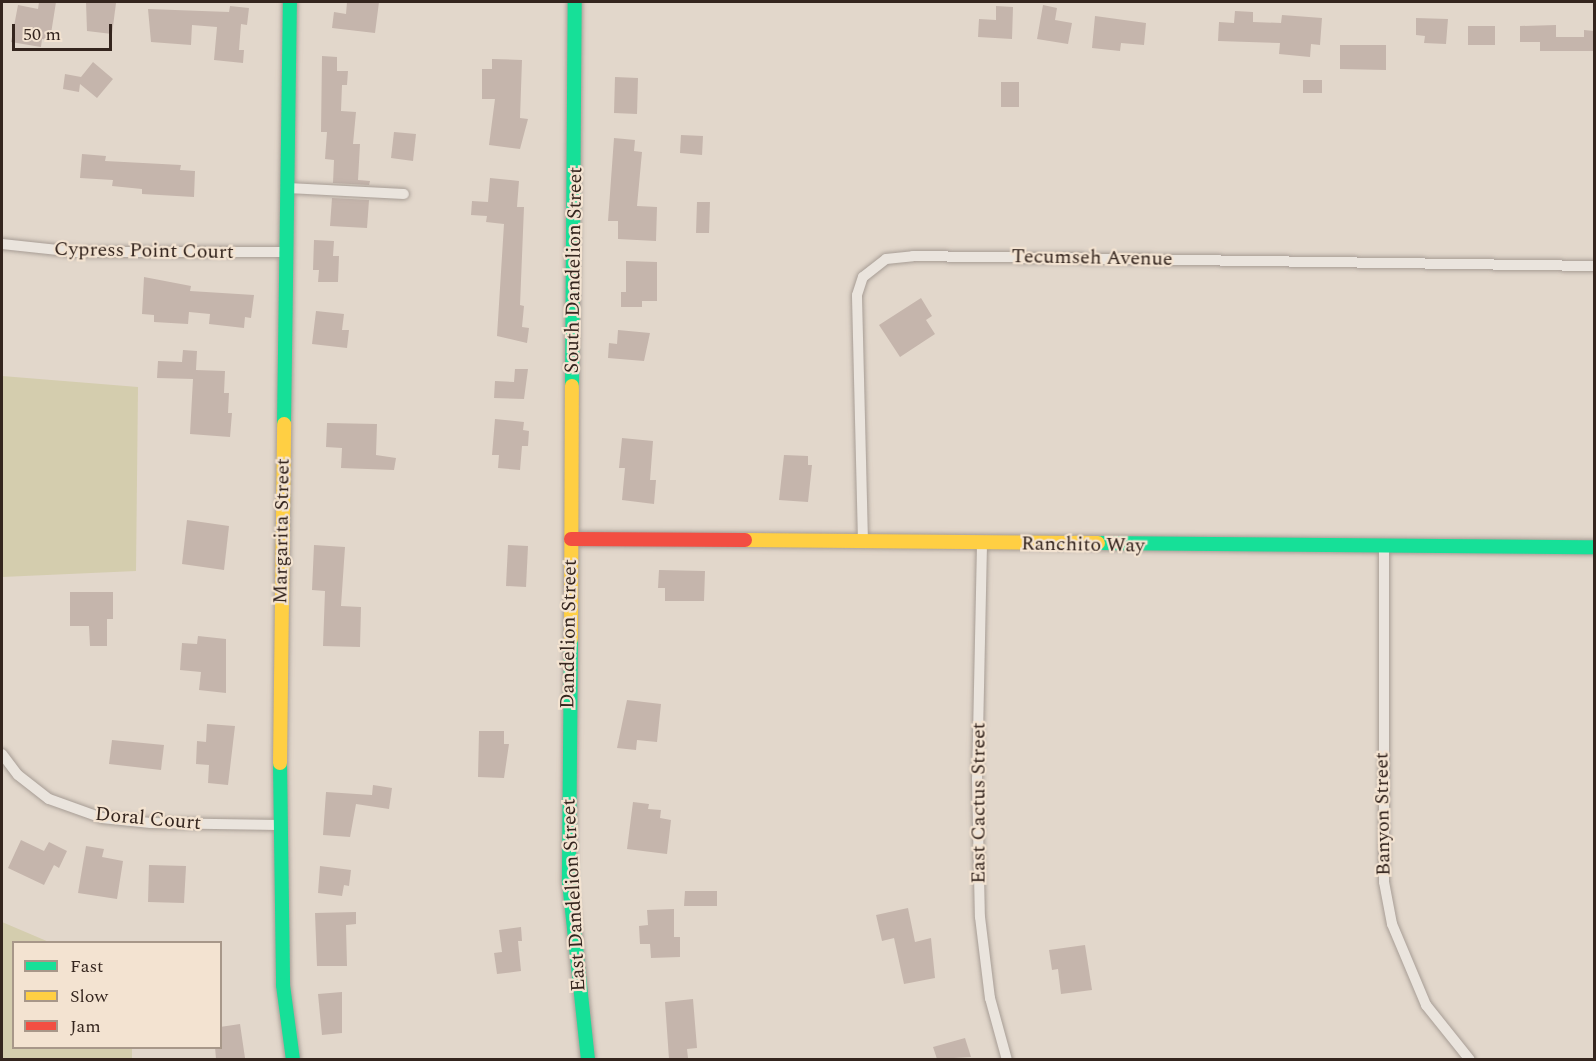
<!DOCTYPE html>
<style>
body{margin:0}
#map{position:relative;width:1596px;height:1061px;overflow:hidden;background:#e2d7cb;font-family:Spectral,serif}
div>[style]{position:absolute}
.green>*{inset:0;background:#d4cdae}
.building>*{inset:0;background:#c5b5ac}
.roads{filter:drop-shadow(0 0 2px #a79d95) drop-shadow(0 0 2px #a79d95)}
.street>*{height:10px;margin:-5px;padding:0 5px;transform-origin:5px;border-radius:5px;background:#eae4dd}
.fast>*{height:14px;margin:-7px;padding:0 7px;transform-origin:7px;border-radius:7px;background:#16e098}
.slow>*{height:14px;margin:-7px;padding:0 7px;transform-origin:7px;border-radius:7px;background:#ffcf43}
.jam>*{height:14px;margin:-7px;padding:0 7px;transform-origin:7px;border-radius:7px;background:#f24e42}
span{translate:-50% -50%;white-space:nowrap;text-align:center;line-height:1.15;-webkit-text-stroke:4.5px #f3e3d1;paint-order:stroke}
.street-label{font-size:20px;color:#34251e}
.frame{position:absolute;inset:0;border:3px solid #34251e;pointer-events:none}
.legend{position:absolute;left:12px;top:941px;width:210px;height:108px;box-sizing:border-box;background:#f3e3d1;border:2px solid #a79789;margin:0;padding:8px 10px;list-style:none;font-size:18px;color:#34251e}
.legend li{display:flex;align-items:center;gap:12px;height:30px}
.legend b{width:30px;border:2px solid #a79789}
.scale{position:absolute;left:12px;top:24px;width:100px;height:27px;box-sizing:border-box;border:3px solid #34251e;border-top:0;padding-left:8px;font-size:18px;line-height:21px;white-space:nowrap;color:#34251e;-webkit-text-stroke:4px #f3e3d1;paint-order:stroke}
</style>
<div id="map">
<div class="green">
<i style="clip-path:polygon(2px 376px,138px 387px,136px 571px,2px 577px)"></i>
<i style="clip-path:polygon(2px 922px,49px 942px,14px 942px,14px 1048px,132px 1048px,132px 1059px,2px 1059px)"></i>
</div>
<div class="building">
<i style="clip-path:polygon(39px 2px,56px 2px,50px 40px,42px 39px,41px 47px,11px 42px,18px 5px,38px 9px)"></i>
<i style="clip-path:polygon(86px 2px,116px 3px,112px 34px,87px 31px)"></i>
<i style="clip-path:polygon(347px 2px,379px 2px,375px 33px,332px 28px,334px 12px,346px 14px)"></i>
<i style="clip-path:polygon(1043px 5px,1057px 8px,1055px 20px,1072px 23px,1068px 44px,1037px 39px)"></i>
<i style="clip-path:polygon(230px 6px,249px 8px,247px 25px,241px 24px,239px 50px,244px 50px,243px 63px,214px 60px,217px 27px,192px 25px,191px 45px,151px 42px,148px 9px,229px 12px)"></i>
<i style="clip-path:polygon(996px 6px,1013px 7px,1012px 39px,978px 37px,979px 19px,996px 20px)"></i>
<i style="clip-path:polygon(1235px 11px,1253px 12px,1253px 22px,1281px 23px,1282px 15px,1322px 18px,1320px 45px,1311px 44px,1310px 57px,1279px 54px,1280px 43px,1218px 41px,1219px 22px,1234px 23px)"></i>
<i style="clip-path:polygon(1095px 16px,1146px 23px,1144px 45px,1121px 43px,1120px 51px,1092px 48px)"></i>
<i style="clip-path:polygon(1416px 18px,1448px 19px,1446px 44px,1424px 43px,1425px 36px,1416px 35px)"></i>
<i style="clip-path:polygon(1556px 25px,1556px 37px,1584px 37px,1584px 30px,1594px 31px,1594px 51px,1540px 51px,1540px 42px,1520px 42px,1520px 26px)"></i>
<i style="clip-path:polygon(1468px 26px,1495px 26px,1495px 45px,1468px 45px)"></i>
<i style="clip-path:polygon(1340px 45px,1386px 45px,1386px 70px,1340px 69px)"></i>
<i style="clip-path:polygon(322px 56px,337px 57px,337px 71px,348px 71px,347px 85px,342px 85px,341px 111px,356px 112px,353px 144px,360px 144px,358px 180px,370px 181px,369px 185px,333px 183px,334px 160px,325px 159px,327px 132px,321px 132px)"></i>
<i style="clip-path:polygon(492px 59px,522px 60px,520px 118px,528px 119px,520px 149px,489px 145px,495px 99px,482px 99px,482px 69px,492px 69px)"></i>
<i style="clip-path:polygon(93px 62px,113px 79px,97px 98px,80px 84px,79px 92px,63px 89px,65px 74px,81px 77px)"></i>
<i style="clip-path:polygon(615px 77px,638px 78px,637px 114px,614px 113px)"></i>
<i style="clip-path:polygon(1303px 80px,1322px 80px,1322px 93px,1303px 93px)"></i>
<i style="clip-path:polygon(1001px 82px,1019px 82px,1019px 107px,1001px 107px)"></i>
<i style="clip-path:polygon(394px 132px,416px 134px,413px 161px,391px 158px)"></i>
<i style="clip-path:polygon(681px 135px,703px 136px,702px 155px,680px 153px)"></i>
<i style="clip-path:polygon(614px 138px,635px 140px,634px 151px,642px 152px,637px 206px,657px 207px,656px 241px,618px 239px,618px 221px,608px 221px)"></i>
<i style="clip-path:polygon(82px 154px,106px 156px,105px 161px,181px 165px,180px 170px,195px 171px,194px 197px,142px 194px,142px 189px,112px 186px,113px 180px,80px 178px)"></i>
<i style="clip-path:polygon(490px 178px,519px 181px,517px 207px,524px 207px,520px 305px,524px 306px,522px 327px,529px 328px,527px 343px,497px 336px,504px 224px,486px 222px,487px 216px,471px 215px,472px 201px,488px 202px)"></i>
<i style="clip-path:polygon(332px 198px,369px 200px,367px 228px,330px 226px)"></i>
<i style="clip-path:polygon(697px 202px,710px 202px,709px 233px,696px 233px)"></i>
<i style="clip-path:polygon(314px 240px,334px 241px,333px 256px,339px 256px,338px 282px,318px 282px,319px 270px,313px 270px)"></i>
<i style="clip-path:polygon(626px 261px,657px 262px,657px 301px,642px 301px,642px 307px,621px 307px,621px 292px,626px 292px)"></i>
<i style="clip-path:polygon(144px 277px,191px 286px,190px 291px,254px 295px,251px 318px,245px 317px,244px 328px,209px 324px,210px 314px,189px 312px,188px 324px,154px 322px,154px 315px,142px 314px)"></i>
<i style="clip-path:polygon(921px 298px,932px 316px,926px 320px,935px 334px,900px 357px,879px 325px)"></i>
<i style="clip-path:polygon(316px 311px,344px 314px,342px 330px,349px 330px,347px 348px,312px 344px)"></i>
<i style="clip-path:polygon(618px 330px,650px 333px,644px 361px,608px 358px,609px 343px,617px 344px)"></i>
<i style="clip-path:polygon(183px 350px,197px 351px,196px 370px,225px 371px,224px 393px,229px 393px,228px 413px,232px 413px,230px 437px,190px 434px,193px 379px,157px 378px,158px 361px,182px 362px)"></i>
<i style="clip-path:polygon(515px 369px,528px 369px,524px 399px,494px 398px,495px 381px,514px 382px)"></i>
<i style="clip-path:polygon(495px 419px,524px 422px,523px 430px,529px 431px,528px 446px,522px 446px,520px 470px,498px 468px,499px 455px,492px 455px)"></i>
<i style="clip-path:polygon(327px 423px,377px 424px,376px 455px,396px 458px,394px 470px,341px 468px,342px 448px,326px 447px)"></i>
<i style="clip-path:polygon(622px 438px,653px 441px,650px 480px,656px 480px,654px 504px,622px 500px,625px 468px,619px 468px)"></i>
<i style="clip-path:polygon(784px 455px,808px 456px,808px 465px,812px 465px,808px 502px,779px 500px)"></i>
<i style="clip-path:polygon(187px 520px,229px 526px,224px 570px,182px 564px)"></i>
<i style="clip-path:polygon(314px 545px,345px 547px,341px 606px,361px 607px,360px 647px,323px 646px,325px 591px,312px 590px)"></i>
<i style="clip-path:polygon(508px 545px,528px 546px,526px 587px,506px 586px)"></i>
<i style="clip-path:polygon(659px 570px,705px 571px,704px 601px,665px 601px,665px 588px,658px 588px)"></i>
<i style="clip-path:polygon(70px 592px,113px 592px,113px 619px,107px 619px,107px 646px,90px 646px,89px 626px,70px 626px)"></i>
<i style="clip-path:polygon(198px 636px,226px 639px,226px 693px,199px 690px,201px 672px,180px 670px,182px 643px,197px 644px)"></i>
<i style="clip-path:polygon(627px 700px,661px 704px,657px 742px,637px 740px,636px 750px,617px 748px)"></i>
<i style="clip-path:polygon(207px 724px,235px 726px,228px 785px,208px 783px,209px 765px,196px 764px,197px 741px,206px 742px)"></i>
<i style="clip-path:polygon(479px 731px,504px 731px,504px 744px,509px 744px,504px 778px,478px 777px)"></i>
<i style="clip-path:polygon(112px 740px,164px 745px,161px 770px,109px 764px)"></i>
<i style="clip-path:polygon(373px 785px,392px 788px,389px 809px,356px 804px,350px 837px,323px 835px,326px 792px,372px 795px)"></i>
<i style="clip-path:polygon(633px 802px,649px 804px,648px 809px,661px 810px,660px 818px,671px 820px,667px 854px,627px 849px)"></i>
<i style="clip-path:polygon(21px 840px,44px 851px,49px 842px,67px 851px,59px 868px,54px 865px,44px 885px,8px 868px)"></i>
<i style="clip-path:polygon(86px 846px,104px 849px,102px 857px,123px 861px,117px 899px,78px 893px)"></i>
<i style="clip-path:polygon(149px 865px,186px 866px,184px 903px,148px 902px)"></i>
<i style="clip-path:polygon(320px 866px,351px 870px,349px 886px,344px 885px,342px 896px,318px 893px)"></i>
<i style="clip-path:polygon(685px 891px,717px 891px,717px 906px,684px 906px)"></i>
<i style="clip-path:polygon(908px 908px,915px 942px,931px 938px,935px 978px,904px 984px,894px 938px,882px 941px,876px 915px)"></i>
<i style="clip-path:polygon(674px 909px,674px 937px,680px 937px,680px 957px,651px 958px,650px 944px,640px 944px,639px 926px,648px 925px,647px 910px)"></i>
<i style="clip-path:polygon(356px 912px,356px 924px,346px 925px,347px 966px,317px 966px,315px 913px)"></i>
<i style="clip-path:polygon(521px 927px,522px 941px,518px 941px,521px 971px,497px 974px,494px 953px,502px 952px,499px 930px)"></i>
<i style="clip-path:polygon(1085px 945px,1092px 990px,1061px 994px,1058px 969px,1052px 970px,1049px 950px)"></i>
<i style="clip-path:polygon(342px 992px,342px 1033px,322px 1035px,318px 994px)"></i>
<i style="clip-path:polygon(693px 999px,697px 1048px,687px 1049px,688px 1058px,669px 1059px,665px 1002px)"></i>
<i style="clip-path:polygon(240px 1024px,245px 1058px,216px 1059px,215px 1047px,220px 1047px,220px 1027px)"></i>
<i style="clip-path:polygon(965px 1038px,971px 1057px,937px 1059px,933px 1047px)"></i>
</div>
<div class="roads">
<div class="street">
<i style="left:288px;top:188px;width:116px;rotate:3deg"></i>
<i style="left:2px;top:244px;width:75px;rotate:6.1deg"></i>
<i style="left:77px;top:252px;width:210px"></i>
<i style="left:863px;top:542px;width:247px;rotate:-91.4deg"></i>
<i style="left:857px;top:295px;width:19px;rotate:-72deg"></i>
<i style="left:863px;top:277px;width:29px;rotate:-38deg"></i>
<i style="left:886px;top:259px;width:27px;rotate:-6deg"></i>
<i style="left:913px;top:256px;width:681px;rotate:0.84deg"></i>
<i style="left:982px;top:544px;width:235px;rotate:91.2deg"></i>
<i style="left:977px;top:779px;width:138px;rotate:88.8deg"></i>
<i style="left:980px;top:917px;width:82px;rotate:83deg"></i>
<i style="left:990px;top:998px;width:64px;rotate:74.7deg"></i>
<i style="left:1384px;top:545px;width:337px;rotate:90deg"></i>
<i style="left:1384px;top:882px;width:43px;rotate:79.2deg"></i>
<i style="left:1392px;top:924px;width:88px;rotate:67.2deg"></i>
<i style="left:1426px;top:1005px;width:70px;rotate:51.3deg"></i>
<i style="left:2px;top:754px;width:26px;rotate:53deg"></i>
<i style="left:18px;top:775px;width:39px;rotate:38deg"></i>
<i style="left:49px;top:799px;width:56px;rotate:19.7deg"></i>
<i style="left:102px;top:818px;width:49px;rotate:5.8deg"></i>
<i style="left:151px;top:823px;width:128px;rotate:0.9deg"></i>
</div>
<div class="fast">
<i style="left:572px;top:386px;width:384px;rotate:-89.6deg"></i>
<i style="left:284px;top:424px;width:422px;rotate:-89.2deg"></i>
<i style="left:1098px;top:543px;width:496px;rotate:0.5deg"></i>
<i style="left:571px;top:639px;width:243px;rotate:90.5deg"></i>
<i style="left:569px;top:882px;width:179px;rotate:83.9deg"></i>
<i style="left:280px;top:763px;width:222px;rotate:89.2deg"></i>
<i style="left:283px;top:985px;width:76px;rotate:82.4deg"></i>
</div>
<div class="slow">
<i style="left:745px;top:540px;width:353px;rotate:0.5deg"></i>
<i style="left:571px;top:639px;width:253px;rotate:-89.8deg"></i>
<i style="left:280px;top:763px;width:339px;rotate:-89.3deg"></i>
</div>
<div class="jam">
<i style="left:571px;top:539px;width:174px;rotate:0.3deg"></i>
</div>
</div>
<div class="street-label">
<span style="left:144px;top:251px;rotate:1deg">Cypress Point Court</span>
<span style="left:1092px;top:258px;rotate:1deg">Tecumseh Avenue</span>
<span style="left:574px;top:270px;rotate:-89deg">South Dandelion Street</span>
<span style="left:282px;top:531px;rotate:-89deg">Margarita Street</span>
<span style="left:1083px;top:545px;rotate:1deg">Ranchito Way</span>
<span style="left:569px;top:634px;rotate:-89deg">Dandelion Street</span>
<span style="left:979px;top:803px;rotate:-90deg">East Cactus Street</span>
<span style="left:1383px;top:814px;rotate:-91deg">Banyon Street</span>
<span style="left:148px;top:819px;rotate:5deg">Doral Court</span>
<span style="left:574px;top:895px;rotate:-93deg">East Dandelion Street</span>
</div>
<div class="frame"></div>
<ul class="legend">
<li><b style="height:8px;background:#16e098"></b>Fast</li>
<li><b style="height:8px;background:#ffcf43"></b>Slow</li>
<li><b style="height:8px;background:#f24e42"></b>Jam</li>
</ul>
<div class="scale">50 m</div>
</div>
